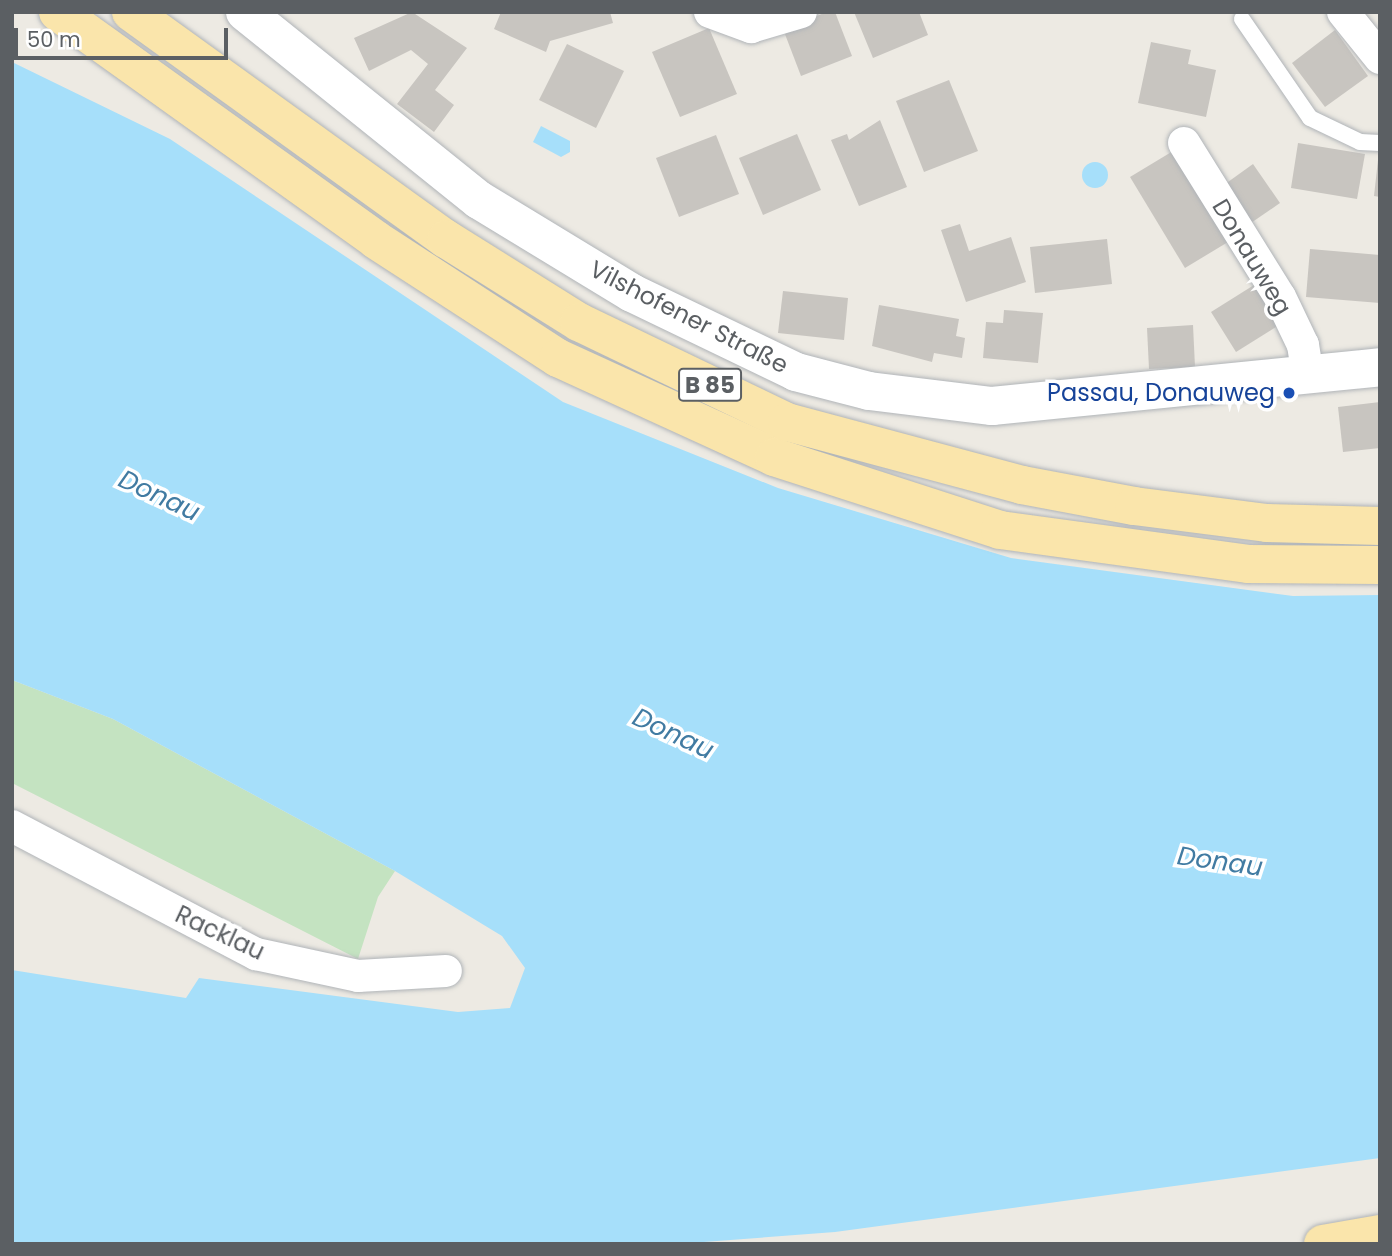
<!DOCTYPE html>
<meta charset="utf-8">
<style>
body{margin:0}
#map{position:relative;width:1392px;height:1256px;overflow:hidden;background:#edeae3;font-family:Poppins,sans-serif}
div>[style]{position:absolute}
.green>*{inset:0;background:#c4e3c1}
.water>*{inset:0;background:#a6dffa}
.round{border-radius:50%}
.building>*{inset:0;background:#c8c5c0}
.roads{filter:drop-shadow(0 0 2px #b0b4b8) drop-shadow(0 0 2px #b0b4b8)}
.lane>*{height:16px;margin:-8px;padding:0 8px;transform-origin:8px;border-radius:8px;background:#fff}
.street>*{height:32px;margin:-16px;padding:0 16px;transform-origin:16px;border-radius:16px;background:#fff}
.secondary>*{height:38px;margin:-19px;padding:0 19px;transform-origin:19px;border-radius:19px;background:#fff}
.primary>*{height:38px;margin:-19px;padding:0 19px;transform-origin:19px;border-radius:19px;background:#fae5ab}
.dots>*{width:19px;height:19px;translate:-50% -50%;box-sizing:border-box;border:4px solid #fff;border-radius:50%}
span{translate:-50% -50%;white-space:nowrap;text-align:center;line-height:1.15;-webkit-text-stroke:7px #fff;paint-order:stroke}
.shield-label span{padding:2px 5px;background:#fff;border:2px solid;border-radius:5px;-webkit-text-stroke-width:0}
.shield-label{font-size:23px;color:#5b5f63;font-weight:700}
.street-label{font-size:24px;color:#5b5f63}
.transit-label{font-size:24px;color:#164399}
.right{translate:-100% -50%;text-align:right}
.water-label{font-size:26px;color:#417ba2;font-style:italic}
.frame{position:absolute;inset:0;border:14px solid #5b5f63;pointer-events:none}
.scale{position:absolute;left:14px;top:28px;width:214px;height:32px;box-sizing:border-box;border:4px solid #5b5f63;border-top:0;padding-left:9px;font-size:21px;line-height:24px;white-space:nowrap;color:#5b5f63;-webkit-text-stroke:5px #fff;paint-order:stroke}
</style>
<div id="map">
<div class="green">
<i style="clip-path:polygon(12px 680px,113px 719px,395px 871px,378px 897px,358px 959px,12px 783px)"></i>
</div>
<div class="water">
<i style="clip-path:polygon(12px 62px,170px 139px,563px 402px,778px 488px,1011px 558px,1293px 596px,1380px 595px,1380px 1158px,835px 1232px,677px 1244px,12px 1244px,12px 970px,186px 998px,199px 978px,458px 1012px,510px 1008px,525px 968px,502px 936px,395px 871px,113px 719px,12px 680px)"></i>
<i style="clip-path:polygon(541px 126px,570px 141px,570px 152px,561px 157px,533px 142px)"></i>
<i class="round" style="left:1082px;top:162px;width:26px;height:26px"></i>
</div>
<div class="building">
<i style="clip-path:polygon(412px 12px,467px 48px,435px 90px,454px 105px,434px 132px,397px 104px,428px 64px,411px 50px,369px 71px,354px 38px)"></i>
<i style="clip-path:polygon(501px 12px,610px 12px,613px 23px,550px 41px,546px 52px,494px 29px)"></i>
<i style="clip-path:polygon(827px 12px,835px 12px,852px 56px,801px 76px,783px 29px)"></i>
<i style="clip-path:polygon(854px 12px,919px 12px,928px 35px,873px 58px)"></i>
<i style="clip-path:polygon(709px 28px,737px 94px,680px 117px,652px 52px)"></i>
<i style="clip-path:polygon(1335px 30px,1368px 76px,1325px 107px,1292px 63px)"></i>
<i style="clip-path:polygon(1151px 42px,1191px 50px,1188px 64px,1216px 70px,1206px 117px,1138px 103px)"></i>
<i style="clip-path:polygon(567px 44px,624px 71px,596px 128px,539px 100px)"></i>
<i style="clip-path:polygon(949px 80px,978px 151px,924px 172px,896px 101px)"></i>
<i style="clip-path:polygon(880px 120px,907px 187px,859px 206px,831px 140px,847px 134px,849px 140px)"></i>
<i style="clip-path:polygon(797px 134px,821px 190px,763px 215px,739px 158px)"></i>
<i style="clip-path:polygon(716px 135px,739px 194px,679px 217px,656px 158px)"></i>
<i style="clip-path:polygon(1298px 143px,1365px 154px,1357px 199px,1291px 188px)"></i>
<i style="clip-path:polygon(1178px 148px,1233px 239px,1185px 268px,1130px 177px)"></i>
<i style="clip-path:polygon(1378px 160px,1380px 160px,1380px 197px,1374px 196px)"></i>
<i style="clip-path:polygon(1253px 164px,1280px 203px,1248px 225px,1221px 187px)"></i>
<i style="clip-path:polygon(960px 224px,969px 251px,1011px 237px,1026px 282px,966px 302px,941px 230px)"></i>
<i style="clip-path:polygon(1107px 239px,1112px 284px,1035px 293px,1030px 247px)"></i>
<i style="clip-path:polygon(1310px 249px,1380px 255px,1380px 303px,1306px 297px)"></i>
<i style="clip-path:polygon(1254px 285px,1279px 325px,1236px 352px,1211px 312px)"></i>
<i style="clip-path:polygon(783px 291px,848px 298px,844px 340px,778px 333px)"></i>
<i style="clip-path:polygon(879px 305px,959px 319px,956px 336px,965px 338px,962px 358px,934px 353px,932px 362px,872px 346px)"></i>
<i style="clip-path:polygon(1004px 310px,1043px 313px,1038px 363px,983px 358px,986px 322px,1003px 323px)"></i>
<i style="clip-path:polygon(1193px 325px,1195px 367px,1149px 369px,1147px 328px)"></i>
<i style="clip-path:polygon(1380px 402px,1380px 448px,1343px 452px,1338px 407px)"></i>
</div>
<div class="roads">
<div class="lane">
<i style="left:1242px;top:19px;width:120px;rotate:55.5deg"></i>
<i style="left:1310px;top:118px;width:55px;rotate:25.6deg"></i>
<i style="left:1360px;top:142px;width:20px;rotate:3deg"></i>
</div>
<div class="street">
<i style="left:710px;top:12px;width:44px;rotate:20.1deg"></i>
<i style="left:751px;top:27px;width:52px;rotate:-16.7deg"></i>
<i style="left:1343px;top:12px;width:59px;rotate:51.2deg"></i>
<i style="left:1184px;top:143px;width:181px;rotate:58.1deg"></i>
<i style="left:1280px;top:297px;width:53px;rotate:64.4deg"></i>
<i style="left:1303px;top:345px;width:31px;rotate:81deg"></i>
<i style="left:12px;top:826px;width:276px;rotate:27.7deg"></i>
<i style="left:256px;top:954px;width:104px;rotate:12.2deg"></i>
<i style="left:358px;top:976px;width:88px;rotate:-3.3deg"></i>
</div>
<div class="secondary">
<i style="left:245px;top:12px;width:300px;rotate:38.8deg"></i>
<i style="left:479px;top:200px;width:179px;rotate:31.3deg"></i>
<i style="left:632px;top:293px;width:182px;rotate:25.7deg"></i>
<i style="left:796px;top:372px;width:75px;rotate:14.6deg"></i>
<i style="left:869px;top:391px;width:124px;rotate:7deg"></i>
<i style="left:992px;top:406px;width:390px;rotate:-5.7deg"></i>
</div>
<div class="primary">
<i style="left:58px;top:12px;width:391px;rotate:35.6deg"></i>
<i style="left:376px;top:240px;width:217px;rotate:33deg"></i>
<i style="left:558px;top:358px;width:238px;rotate:24.6deg"></i>
<i style="left:774px;top:457px;width:237px;rotate:17.9deg"></i>
<i style="left:1000px;top:530px;width:250px;rotate:7.8deg"></i>
<i style="left:1248px;top:564px;width:132px;rotate:0.4deg"></i>
<i style="left:131px;top:12px;width:388px;rotate:35.8deg"></i>
<i style="left:446px;top:239px;width:157px;rotate:32deg"></i>
<i style="left:579px;top:322px;width:231px;rotate:25.7deg"></i>
<i style="left:787px;top:422px;width:243px;rotate:15deg"></i>
<i style="left:1022px;top:485px;width:114px;rotate:10.6deg"></i>
<i style="left:1134px;top:506px;width:134px;rotate:7.3deg"></i>
<i style="left:1267px;top:523px;width:113px;rotate:1.5deg"></i>
<i style="left:1323px;top:1244px;width:58px;rotate:-10deg"></i>
</div>
</div>
<div class="dots">
<i style="left:1289px;top:393px;background:#1a4fb4"></i>
</div>
<div class="shield-label">
<span style="left:710px;top:385px">B 85</span>
</div>
<div class="street-label">
<span style="left:1252px;top:257px;rotate:59deg">Donauweg</span>
<span style="left:689px;top:317px;rotate:27deg">Vilshofener Straße</span>
<span style="left:220px;top:933px;rotate:25deg">Racklau</span>
</div>
<div class="transit-label">
<span class="right" style="left:1275px;top:393px">Passau, Donauweg</span>
</div>
<div class="water-label">
<span style="left:159px;top:496px;rotate:25deg">Donau</span>
<span style="left:673px;top:734px;rotate:25deg">Donau</span>
<span style="left:1220px;top:862px;rotate:8deg">Donau</span>
</div>
<div class="frame"></div>
<div class="scale">50 m</div>
</div>
